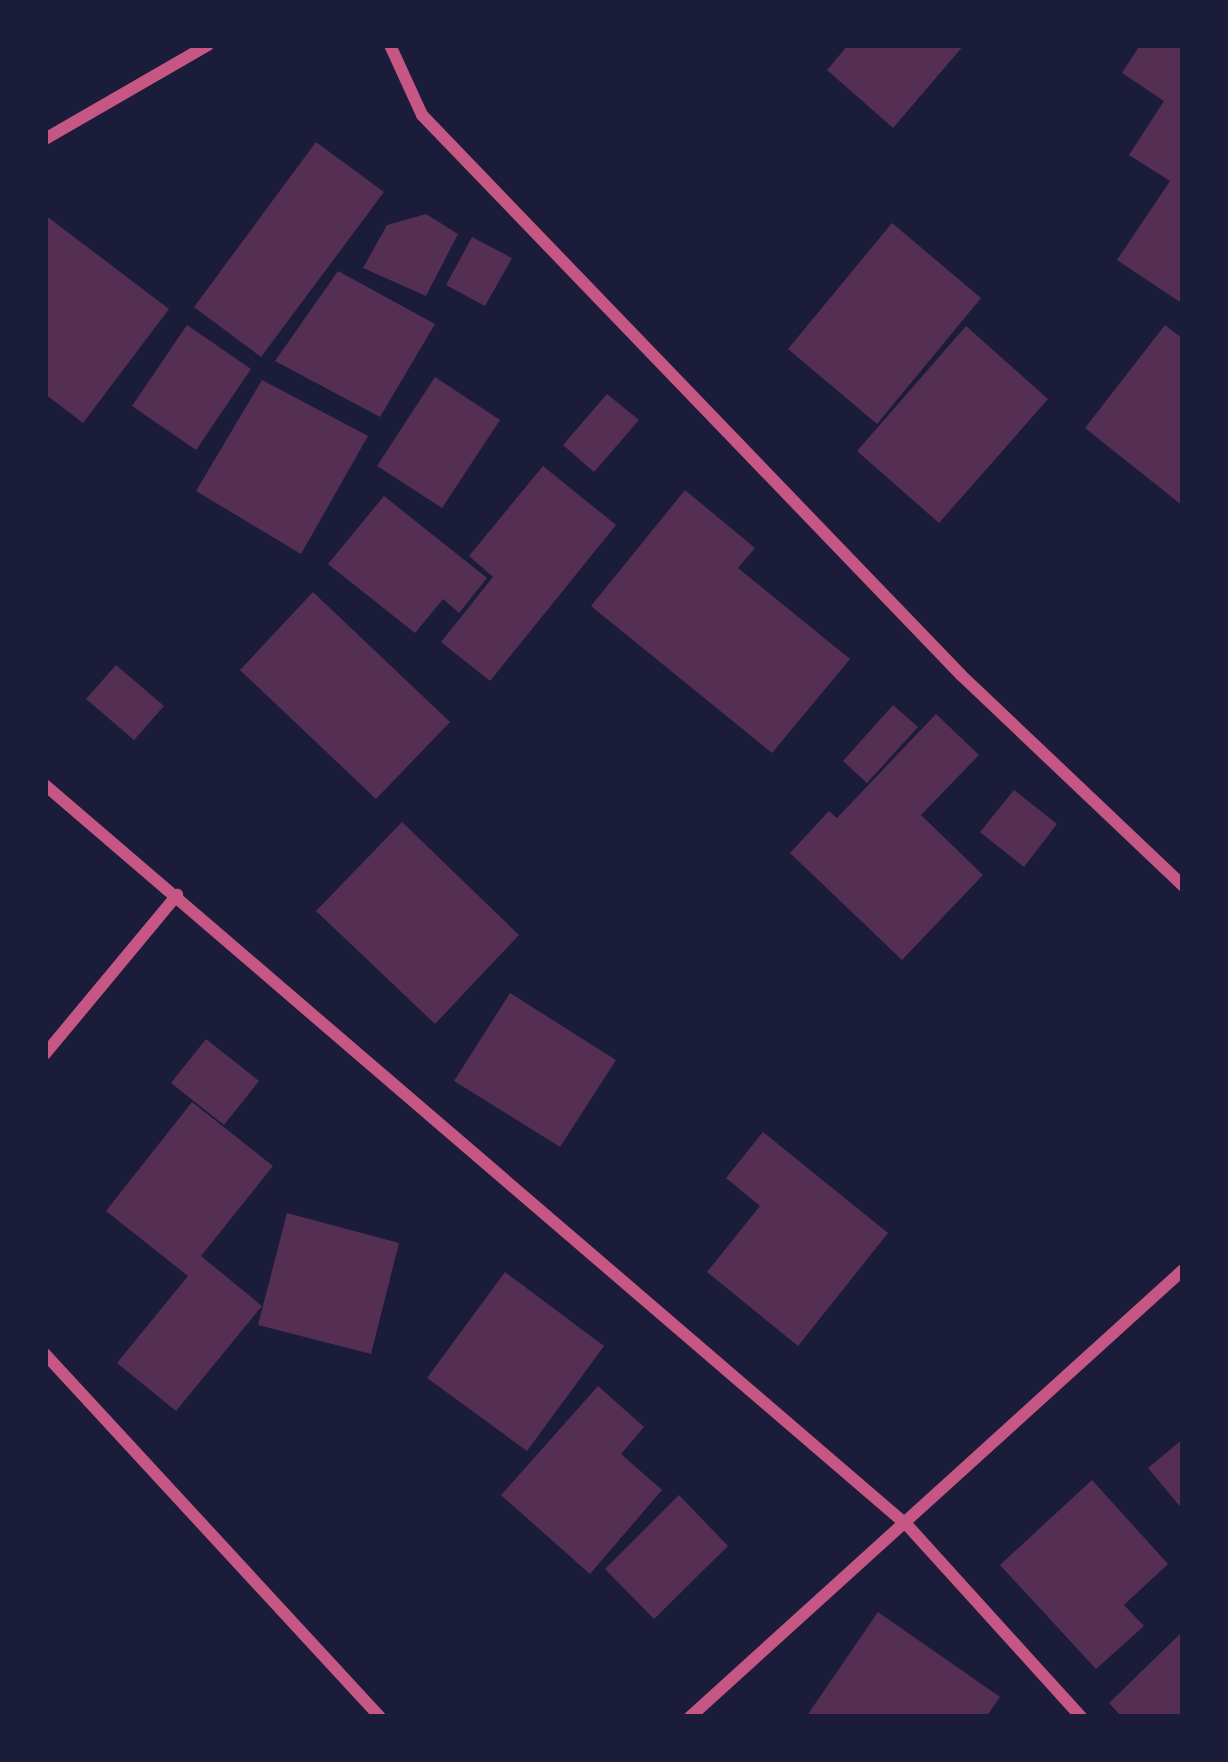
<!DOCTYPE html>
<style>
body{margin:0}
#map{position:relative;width:1228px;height:1762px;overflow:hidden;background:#1b1b3a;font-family:"Space Grotesk",sans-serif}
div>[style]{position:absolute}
.building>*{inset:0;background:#542f53}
.minor>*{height:12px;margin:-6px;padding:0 6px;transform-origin:6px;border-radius:6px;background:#c65784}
span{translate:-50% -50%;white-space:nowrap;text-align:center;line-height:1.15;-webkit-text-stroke:12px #1b1b3a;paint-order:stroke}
.frame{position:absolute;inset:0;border:48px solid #1b1b3a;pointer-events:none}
</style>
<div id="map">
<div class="building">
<i style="clip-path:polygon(848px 45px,964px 45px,893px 128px,827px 70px)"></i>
<i style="clip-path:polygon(1140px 45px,1183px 45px,1183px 304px,1117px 260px,1170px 181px,1129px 155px,1164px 101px,1122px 73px)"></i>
<i style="clip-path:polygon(316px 142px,384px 192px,261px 357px,194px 307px)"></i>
<i style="clip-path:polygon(426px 214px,458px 234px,426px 296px,363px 268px,387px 225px)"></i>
<i style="clip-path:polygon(45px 215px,169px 309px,83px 423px,45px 394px)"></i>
<i style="clip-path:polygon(892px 223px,981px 298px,877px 424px,788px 349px)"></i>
<i style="clip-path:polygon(472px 237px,512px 258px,485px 306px,446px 285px)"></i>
<i style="clip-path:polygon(338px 271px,435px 324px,380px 417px,275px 361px)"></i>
<i style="clip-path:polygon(187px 325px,251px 369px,196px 450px,132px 406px)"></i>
<i style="clip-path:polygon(1165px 325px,1183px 339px,1183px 506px,1085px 428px)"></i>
<i style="clip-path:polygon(966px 326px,1048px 399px,939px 523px,857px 451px)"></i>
<i style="clip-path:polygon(435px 377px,500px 420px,442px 508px,377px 466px)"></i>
<i style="clip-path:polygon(262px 380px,368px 436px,301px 554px,196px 491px)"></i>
<i style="clip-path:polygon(607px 394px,639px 420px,594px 472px,563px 445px)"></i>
<i style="clip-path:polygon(543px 466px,616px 525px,490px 681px,441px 642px,493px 577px,469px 556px)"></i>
<i style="clip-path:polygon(685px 490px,755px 548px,738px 568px,850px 659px,772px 753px,591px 606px)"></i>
<i style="clip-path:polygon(384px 496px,487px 578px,459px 613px,443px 599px,415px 633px,328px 564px)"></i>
<i style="clip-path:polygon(313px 592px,450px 722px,376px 799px,240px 670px)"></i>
<i style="clip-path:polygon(116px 665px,164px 706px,134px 740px,86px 699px)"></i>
<i style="clip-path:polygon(893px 705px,918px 727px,867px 783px,843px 761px)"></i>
<i style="clip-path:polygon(936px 714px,979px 755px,921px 815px,983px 875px,902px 960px,790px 853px,829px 811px,837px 818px)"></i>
<i style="clip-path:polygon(1014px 790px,1057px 824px,1024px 867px,980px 832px)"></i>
<i style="clip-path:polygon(402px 822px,519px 935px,435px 1024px,316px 911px)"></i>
<i style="clip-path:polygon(510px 993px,616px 1060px,560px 1147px,454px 1081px)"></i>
<i style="clip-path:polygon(206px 1039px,259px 1081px,224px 1125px,171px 1083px)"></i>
<i style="clip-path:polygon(192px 1102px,273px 1166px,201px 1256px,262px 1306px,176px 1411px,117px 1363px,188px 1276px,106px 1211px)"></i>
<i style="clip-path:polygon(763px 1132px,888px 1233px,798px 1346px,707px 1272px,760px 1206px,726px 1178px)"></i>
<i style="clip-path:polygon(287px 1213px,399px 1243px,371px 1354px,258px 1325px)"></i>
<i style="clip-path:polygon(505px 1272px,604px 1346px,527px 1451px,427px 1378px)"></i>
<i style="clip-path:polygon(598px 1386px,644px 1427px,621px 1454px,662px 1490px,590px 1574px,501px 1495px)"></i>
<i style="clip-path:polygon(1183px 1439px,1183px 1510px,1148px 1468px)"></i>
<i style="clip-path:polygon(1092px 1480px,1168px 1564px,1124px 1605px,1144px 1626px,1096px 1669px,1000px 1565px)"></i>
<i style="clip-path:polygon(679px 1495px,728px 1546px,654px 1619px,605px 1569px)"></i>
<i style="clip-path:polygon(878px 1612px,1000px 1697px,986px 1717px,806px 1717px)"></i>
<i style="clip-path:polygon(1183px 1631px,1183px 1717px,1122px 1717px,1109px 1703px)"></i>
</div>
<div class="minor">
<i style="left:390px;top:45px;width:77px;rotate:65.4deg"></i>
<i style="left:422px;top:115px;width:777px;rotate:46.09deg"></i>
<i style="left:961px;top:675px;width:306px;rotate:43.5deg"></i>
<i style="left:45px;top:139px;width:188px;rotate:-30deg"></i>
<i style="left:45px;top:785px;width:1137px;rotate:40.65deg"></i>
<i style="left:908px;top:1526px;width:258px;rotate:47.8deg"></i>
<i style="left:45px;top:1054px;width:207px;rotate:-50.3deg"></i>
<i style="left:45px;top:1354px;width:494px;rotate:47.3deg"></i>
<i style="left:690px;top:1717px;width:665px;rotate:-42.2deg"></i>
</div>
<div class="frame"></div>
</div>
